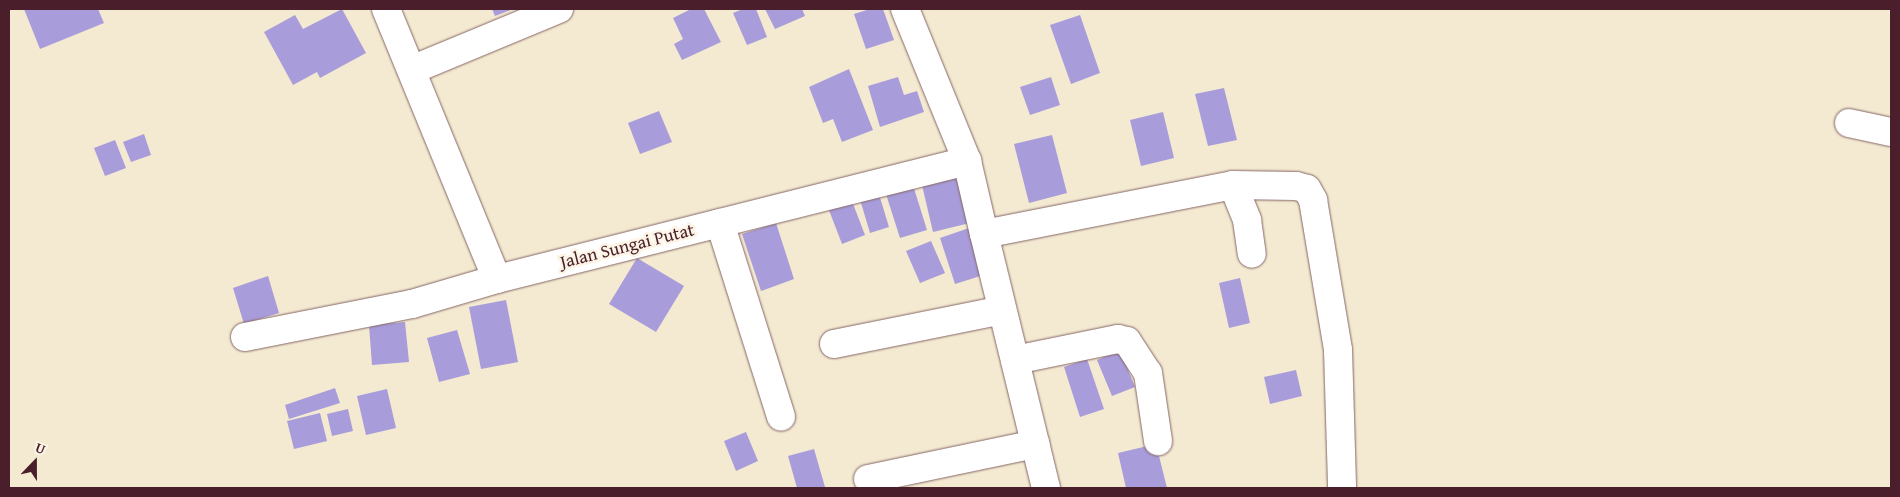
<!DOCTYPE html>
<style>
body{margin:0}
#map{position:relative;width:1900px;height:497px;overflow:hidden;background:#f4ead2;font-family:"Gentium Book Plus",serif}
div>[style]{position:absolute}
.building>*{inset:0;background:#a89cda}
.roads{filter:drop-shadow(0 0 1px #866665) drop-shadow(0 0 1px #866665)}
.minor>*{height:28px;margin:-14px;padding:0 14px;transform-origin:14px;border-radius:14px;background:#fff}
span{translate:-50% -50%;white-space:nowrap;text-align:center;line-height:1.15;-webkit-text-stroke:5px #fcf5e5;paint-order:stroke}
.street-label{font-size:18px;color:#4a1f2b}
.frame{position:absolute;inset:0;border:10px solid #4a1f2b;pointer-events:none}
.north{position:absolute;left:10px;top:437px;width:50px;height:50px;-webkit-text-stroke:4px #fcf5e5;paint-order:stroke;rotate:22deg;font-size:14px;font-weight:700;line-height:20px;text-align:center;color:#4a1f2b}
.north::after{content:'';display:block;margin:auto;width:18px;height:22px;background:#4a1f2b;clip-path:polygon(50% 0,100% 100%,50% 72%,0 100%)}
</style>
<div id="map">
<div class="building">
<i style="clip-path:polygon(24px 9px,98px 9px,104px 23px,40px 49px)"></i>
<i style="clip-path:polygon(342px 9px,366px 53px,320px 78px,317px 72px,293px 85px,264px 32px,295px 15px,303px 29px)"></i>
<i style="clip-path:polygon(492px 9px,513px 9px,495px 16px)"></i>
<i style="clip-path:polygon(691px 9px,704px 9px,721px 42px,682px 60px,674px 44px,683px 39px,673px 18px)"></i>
<i style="clip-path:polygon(743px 9px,756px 9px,767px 37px,747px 45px,733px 13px)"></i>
<i style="clip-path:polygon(765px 9px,802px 9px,805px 16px,775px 29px)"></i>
<i style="clip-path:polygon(870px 9px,883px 9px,894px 40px,866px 49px,854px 14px)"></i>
<i style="clip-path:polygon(1080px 15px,1100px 73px,1071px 84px,1050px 25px)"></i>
<i style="clip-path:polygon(849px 69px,873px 130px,842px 142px,833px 119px,823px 123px,809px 87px)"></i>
<i style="clip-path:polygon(898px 77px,904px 95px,917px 91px,924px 112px,880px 127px,868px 86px)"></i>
<i style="clip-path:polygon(1051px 77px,1060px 105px,1030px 115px,1020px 87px)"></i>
<i style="clip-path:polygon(1224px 88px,1237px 140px,1208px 146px,1195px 94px)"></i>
<i style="clip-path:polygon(659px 111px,672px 142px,640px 154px,628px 123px)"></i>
<i style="clip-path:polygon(1163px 112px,1174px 158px,1141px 166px,1130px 120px)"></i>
<i style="clip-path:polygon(144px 134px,151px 155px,131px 162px,123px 142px)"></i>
<i style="clip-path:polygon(1052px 135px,1067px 193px,1029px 203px,1014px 144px)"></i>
<i style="clip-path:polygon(115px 140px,126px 168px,105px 176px,94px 148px)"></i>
<i style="clip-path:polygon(965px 170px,978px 221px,933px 232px,921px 181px)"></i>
<i style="clip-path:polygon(912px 182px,927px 230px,900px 238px,885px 191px)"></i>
<i style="clip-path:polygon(878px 191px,889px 227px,870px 233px,859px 196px)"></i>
<i style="clip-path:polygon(850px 196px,865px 235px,842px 244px,827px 205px)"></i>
<i style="clip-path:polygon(776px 223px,794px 279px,761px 291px,742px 234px)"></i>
<i style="clip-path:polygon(975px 226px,990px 273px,955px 284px,940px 238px)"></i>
<i style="clip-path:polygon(931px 241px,945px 273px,920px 283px,906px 251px)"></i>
<i style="clip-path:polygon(637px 258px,684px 286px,656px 332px,609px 304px)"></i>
<i style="clip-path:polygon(268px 276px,279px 313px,244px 324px,233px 288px)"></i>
<i style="clip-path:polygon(1240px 278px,1250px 323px,1229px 328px,1219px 283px)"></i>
<i style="clip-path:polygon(506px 300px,518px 362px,481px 369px,469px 307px)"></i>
<i style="clip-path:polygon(405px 322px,409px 362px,372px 365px,369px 325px)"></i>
<i style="clip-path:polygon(457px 330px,470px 374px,439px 382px,427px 338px)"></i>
<i style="clip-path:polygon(1120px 350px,1135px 387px,1112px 396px,1097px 360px)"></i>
<i style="clip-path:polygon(1087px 359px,1104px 409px,1080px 417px,1064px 367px)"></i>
<i style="clip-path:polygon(1296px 370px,1302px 396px,1270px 404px,1264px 377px)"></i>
<i style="clip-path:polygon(335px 388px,340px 403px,289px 419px,285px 405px)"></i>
<i style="clip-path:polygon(387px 389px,396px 428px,366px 435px,357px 396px)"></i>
<i style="clip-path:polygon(348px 409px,353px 431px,332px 436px,327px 414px)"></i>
<i style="clip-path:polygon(320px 413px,327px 441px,294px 449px,287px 421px)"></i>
<i style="clip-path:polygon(746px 432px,758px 461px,736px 471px,724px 441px)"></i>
<i style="clip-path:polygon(1156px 444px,1167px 488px,1126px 488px,1118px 453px)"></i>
<i style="clip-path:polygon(814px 449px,825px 487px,797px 488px,788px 456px)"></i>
</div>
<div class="roads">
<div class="minor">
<i style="left:386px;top:9px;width:292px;rotate:67.7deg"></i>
<i style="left:497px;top:279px;width:485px;rotate:-14.1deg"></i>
<i style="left:967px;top:161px;width:75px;rotate:76.9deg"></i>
<i style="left:905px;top:9px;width:164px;rotate:67.8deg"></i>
<i style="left:414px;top:69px;width:157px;rotate:-22.5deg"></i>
<i style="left:1849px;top:123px;width:43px;rotate:12.1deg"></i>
<i style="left:1233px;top:185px;width:63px;rotate:0.9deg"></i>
<i style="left:1296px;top:186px;width:11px;rotate:15deg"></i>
<i style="left:1307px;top:189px;width:13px;rotate:61deg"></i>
<i style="left:1313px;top:200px;width:152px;rotate:80.5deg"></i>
<i style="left:1338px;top:350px;width:138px;rotate:88.3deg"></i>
<i style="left:720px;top:223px;width:203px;rotate:72.5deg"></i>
<i style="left:245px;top:337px;width:170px;rotate:-11.2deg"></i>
<i style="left:412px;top:304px;width:89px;rotate:-16.4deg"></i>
<i style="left:834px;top:344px;width:171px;rotate:-11.4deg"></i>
<i style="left:1015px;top:360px;width:105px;rotate:-11.5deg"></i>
<i style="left:1118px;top:339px;width:9px;rotate:13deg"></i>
<i style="left:1127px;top:341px;width:38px;rotate:57deg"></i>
<i style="left:1148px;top:373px;width:69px;rotate:81.6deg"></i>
<i style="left:868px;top:479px;width:171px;rotate:-11.8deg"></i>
<i style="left:1046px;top:488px;width:261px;rotate:-103.7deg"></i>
<i style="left:984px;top:234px;width:254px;rotate:-11.1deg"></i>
<i style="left:1233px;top:185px;width:38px;rotate:68deg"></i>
<i style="left:1247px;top:220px;width:34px;rotate:82deg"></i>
</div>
</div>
<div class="street-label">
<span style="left:627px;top:246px;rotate:-14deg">Jalan Sungai Putat</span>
</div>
<div class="frame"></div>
<div class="north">U</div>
</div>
